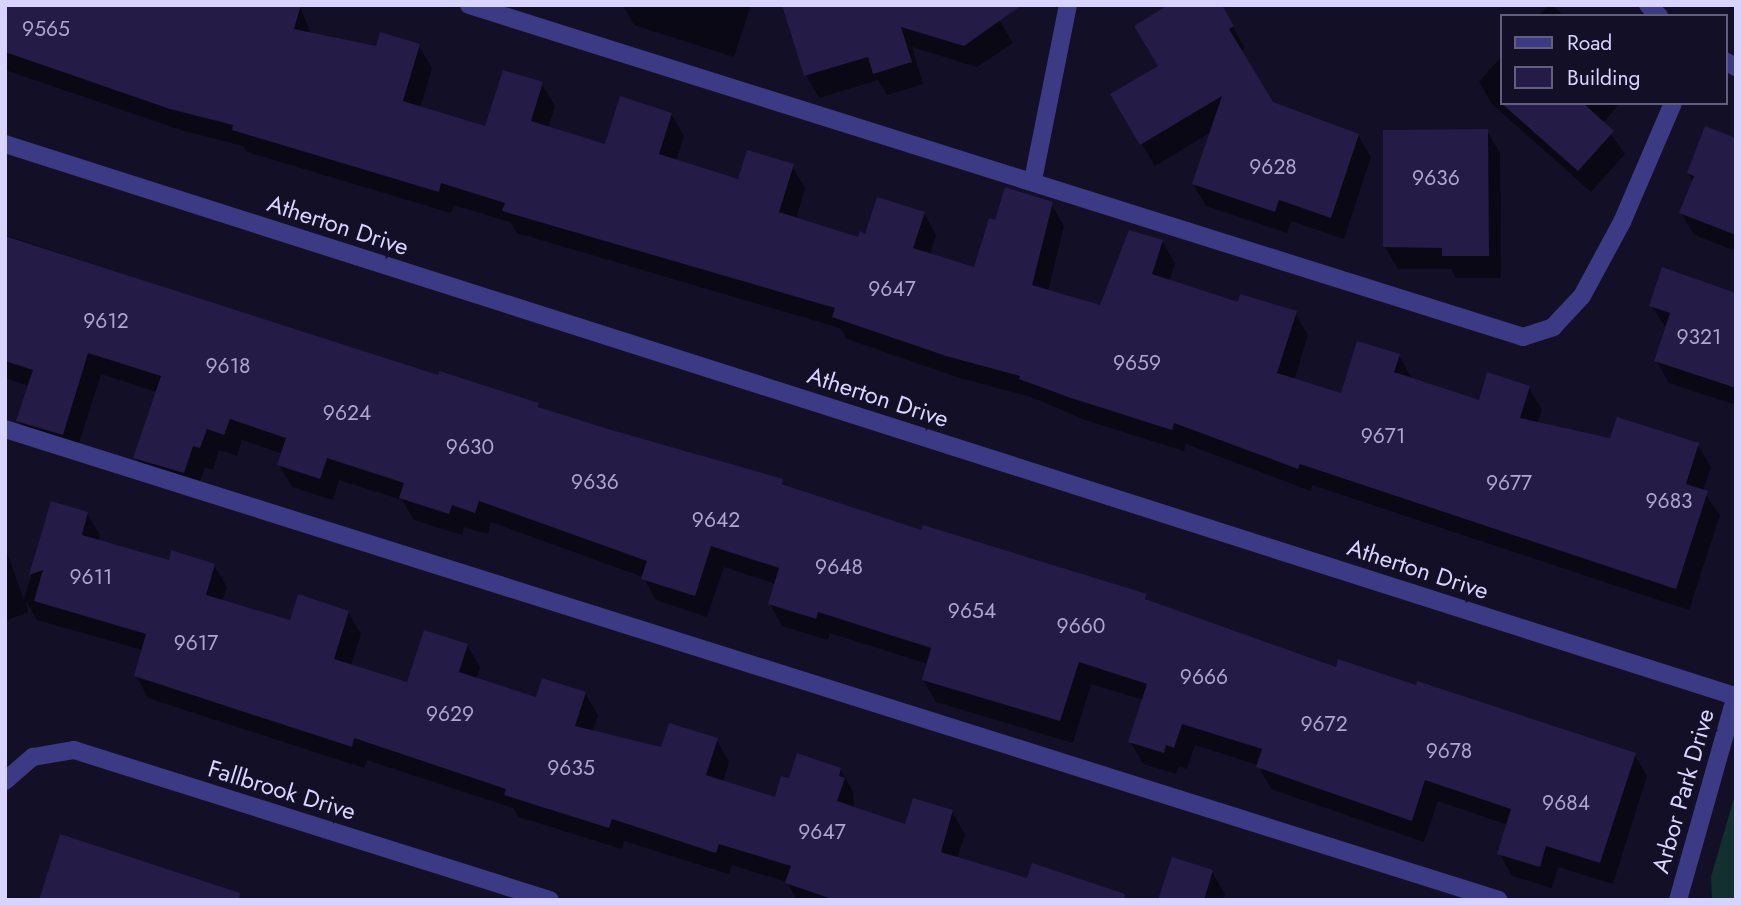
<!DOCTYPE html>
<style>
body{margin:0}
#map{position:relative;width:1741px;height:905px;overflow:hidden;background:#130f26;font-family:Jost,sans-serif}
div>[style]{position:absolute}
.green>*{inset:0;background:#12302f}
.shadow>*{inset:0;background:#0007}
.building>*{inset:0;background:#241b47}
.minor>*{height:18px;margin:-9px;padding:0 9px;transform-origin:9px;border-radius:9px;background:#3d3a85}
span{translate:-50% -50%;white-space:nowrap;text-align:center;line-height:1.15;-webkit-text-stroke:7px #130f26;paint-order:stroke}
.number-label{font-size:21px;color:#aca6d1}
.number-label span{-webkit-text-stroke-width:0}
.street-label{font-size:24px;color:#d9d4ff}
.frame{position:absolute;inset:0;border:7px solid #d9d4ff;pointer-events:none}
.legend{position:absolute;left:1500px;top:14px;width:228px;height:91px;box-sizing:border-box;background:#130f26;border:2px solid #625e7d;margin:0;padding:9px 12px;list-style:none;font-size:21px;color:#d9d4ff}
.legend li{display:flex;align-items:center;gap:14px;height:35px}
.legend b{width:35px;border:2px solid #625e7d}
</style>
<div id="map">
<div class="green">
<i style="clip-path:polygon(1736px 791px,1736px 900px,1712px 900px,1711px 877px)"></i>
</div>
<div class="shadow">
<i style="clip-path:polygon(5px 5px,300px 7px,311px 34px,377px 48px,419px 46px,432px 68px,420px 108px,487px 128px,542px 84px,555px 106px,548px 128px,606px 146px,671px 114px,684px 136px,676px 161px,740px 181px,792px 166px,805px 188px,796px 219px,859px 239px,924px 213px,936px 235px,930px 255px,975px 269px,997px 222px,1051px 204px,1064px 226px,1048px 291px,1101px 307px,1162px 241px,1175px 264px,1169px 281px,1239px 304px,1295px 313px,1308px 335px,1294px 380px,1342px 395px,1399px 356px,1412px 378px,1480px 402px,1529px 388px,1542px 410px,1537px 424px,1611px 440px,1698px 445px,1711px 467px,1703px 491px,1720px 515px,1689px 610px,1312px 485px,1311px 491px,1186px 444px,1184px 451px,1085px 420px,1031px 397px,960px 378px,847px 339px,840px 328px,517px 233px,510px 222px,454px 205px,451px 213px,247px 152px,243px 146px,184px 131px,5px 70px)"></i>
<i style="clip-path:polygon(623px 5px,751px 5px,734px 57px,634px 25px)"></i>
<i style="clip-path:polygon(784px 5px,1000px 21px,1013px 43px,977px 67px,912px 47px,923px 84px,887px 95px,878px 80px,819px 98px,806px 75px)"></i>
<i style="clip-path:polygon(1220px 5px,1245px 48px,1240px 52px,1272px 103px,1358px 135px,1371px 157px,1344px 239px,1291px 221px,1287px 233px,1206px 206px,1193px 184px,1211px 132px,1155px 166px,1112px 95px,1160px 66px)"></i>
<i style="clip-path:polygon(1548px 5px,1552px 5px,1564px 16px,1539px 16px)"></i>
<i style="clip-path:polygon(1501px 57px,1501px 103px,1620px 103px,1603px 123px,1625px 154px,1591px 192px,1492px 104px,1479px 82px)"></i>
<i style="clip-path:polygon(1487px 131px,1500px 153px,1501px 278px,1456px 278px,1451px 269px,1398px 269px,1385px 247px)"></i>
<i style="clip-path:polygon(1736px 140px,1736px 251px,1694px 235px,1681px 213px,1693px 182px,1688px 173px)"></i>
<i style="clip-path:polygon(5px 235px,439px 378px,538px 404px,541px 409px,683px 455px,684px 450px,923px 532px,1145px 595px,1149px 602px,1337px 670px,1634px 754px,1647px 776px,1613px 884px,1558px 867px,1552px 888px,1512px 876px,1499px 853px,1508px 825px,1438px 801px,1424px 842px,1271px 789px,1258px 765px,1195px 745px,1187px 769px,1179px 766px,1176px 774px,1143px 764px,1130px 741px,1144px 700px,1091px 684px,1073px 743px,936px 702px,923px 680px,928px 664px,830px 633px,828px 640px,782px 626px,770px 604px,776px 584px,724px 567px,707px 617px,656px 600px,643px 577px,491px 522px,488px 534px,464px 527px,462px 535px,414px 520px,402px 500px,339px 480px,333px 500px,292px 487px,279px 465px,283px 454px,242px 440px,237px 456px,219px 450px,213px 470px,205px 467px,196px 495px,148px 480px,135px 457px,157px 392px,101px 374px,75px 456px,31px 443px,18px 420px,30px 386px,5px 378px)"></i>
<i style="clip-path:polygon(1736px 295px,1736px 405px,1669px 383px,1656px 360px,1667px 329px,1651px 306px)"></i>
<i style="clip-path:polygon(52px 503px,87px 513px,100px 535px,98px 541px,170px 562px,214px 565px,227px 587px,222px 602px,291px 623px,348px 612px,361px 634px,351px 666px,408px 684px,467px 645px,480px 667px,476px 679px,537px 699px,585px 693px,598px 715px,592px 732px,662px 749px,717px 740px,729px 762px,723px 782px,776px 800px,790px 781px,840px 769px,853px 791px,854px 808px,906px 826px,952px 812px,965px 834px,957px 859px,1089px 900px,797px 900px,787px 882px,732px 865px,729px 874px,624px 841px,622px 849px,519px 817px,513px 808px,367px 760px,364px 768px,148px 698px,136px 675px,143px 650px,37px 620px,26px 601px,28px 612px,5px 621px,5px 547px,24px 600px)"></i>
<i style="clip-path:polygon(1212px 872px,1225px 894px,1223px 900px,1160px 900px)"></i>
</div>
<div class="building">
<i style="clip-path:polygon(5px 5px,301px 5px,294px 29px,376px 46px,380px 32px,420px 44px,403px 101px,485px 126px,503px 70px,543px 82px,531px 121px,605px 144px,620px 96px,672px 113px,659px 154px,738px 179px,747px 150px,794px 164px,779px 212px,858px 237px,860px 231px,865px 234px,877px 197px,925px 212px,913px 248px,974px 267px,989px 218px,995px 220px,1005px 187px,1053px 202px,1032px 285px,1100px 305px,1129px 230px,1163px 240px,1152px 274px,1238px 302px,1240px 294px,1297px 311px,1277px 373px,1341px 393px,1357px 341px,1400px 354px,1394px 372px,1479px 400px,1487px 372px,1530px 386px,1520px 418px,1610px 438px,1617px 417px,1699px 443px,1686px 484px,1708px 491px,1676px 589px,1300px 464px,1298px 469px,1174px 423px,1172px 430px,1071px 398px,1019px 379px,1020px 376px,946px 356px,832px 317px,835px 308px,502px 211px,505px 203px,441px 183px,439px 192px,232px 130px,233px 125px,170px 109px,5px 52px)"></i>
<i style="clip-path:polygon(782px 5px,1022px 5px,964px 46px,901px 27px,912px 62px,873px 74px,868px 57px,804px 76px)"></i>
<i style="clip-path:polygon(1168px 5px,1222px 5px,1234px 26px,1229px 29px,1273px 102px,1359px 134px,1331px 218px,1279px 200px,1275px 212px,1192px 184px,1222px 96px,1140px 145px,1110px 94px,1158px 66px,1134px 26px)"></i>
<i style="clip-path:polygon(1501px 103px,1583px 103px,1614px 131px,1578px 171px)"></i>
<i style="clip-path:polygon(1705px 126px,1736px 138px,1736px 235px,1679px 213px,1694px 176px,1687px 173px)"></i>
<i style="clip-path:polygon(1488px 129px,1489px 256px,1442px 256px,1442px 248px,1383px 247px,1383px 130px)"></i>
<i style="clip-path:polygon(5px 236px,438px 375px,439px 371px,539px 403px,538px 407px,608px 429px,783px 479px,782px 484px,921px 530px,923px 525px,1147px 594px,1145px 599px,1336px 667px,1338px 659px,1416px 685px,1417px 681px,1636px 753px,1600px 863px,1546px 846px,1540px 867px,1497px 854px,1511px 809px,1425px 780px,1412px 821px,1256px 767px,1262px 749px,1182px 724px,1174px 748px,1166px 745px,1164px 753px,1128px 742px,1147px 684px,1079px 662px,1060px 721px,922px 680px,931px 648px,818px 612px,816px 619px,768px 604px,779px 568px,711px 546px,695px 596px,641px 579px,647px 561px,479px 501px,475px 513px,452px 505px,449px 514px,399px 498px,404px 483px,327px 458px,320px 479px,277px 465px,286px 438px,230px 419px,224px 435px,207px 429px,200px 448px,193px 446px,184px 473px,133px 458px,161px 376px,88px 353px,63px 435px,16px 421px,33px 370px,5px 361px)"></i>
<i style="clip-path:polygon(1662px 267px,1736px 293px,1736px 388px,1654px 361px,1670px 313px,1649px 306px)"></i>
<i style="clip-path:polygon(51px 501px,88px 512px,82px 535px,169px 560px,171px 550px,215px 564px,206px 595px,290px 620px,298px 594px,349px 611px,334px 659px,407px 682px,424px 630px,468px 644px,459px 672px,536px 697px,542px 678px,586px 692px,575px 726px,661px 747px,669px 723px,718px 738px,706px 775px,775px 797px,781px 776px,789px 778px,797px 753px,841px 768px,839px 776px,845px 778px,837px 801px,905px 824px,913px 798px,953px 810px,941px 852px,1027px 878px,1032px 863px,1125px 894px,1124px 900px,835px 900px,785px 883px,791px 866px,719px 844px,716px 853px,612px 819px,609px 828px,504px 795px,506px 789px,354px 738px,352px 747px,134px 676px,146px 634px,34px 601px,43px 570px,29px 575px)"></i>
<i style="clip-path:polygon(60px 834px,240px 893px,239px 900px,39px 900px)"></i>
<i style="clip-path:polygon(1172px 857px,1213px 870px,1204px 900px,1158px 900px)"></i>
</div>
<div class="minor">
<i style="left:469px;top:5px;width:1105px;rotate:17.48deg"></i>
<i style="left:1523px;top:337px;width:32px;rotate:-18deg"></i>
<i style="left:1553px;top:327px;width:42px;rotate:-46.9deg"></i>
<i style="left:1582px;top:296px;width:84px;rotate:-61.6deg"></i>
<i style="left:1622px;top:222px;width:129px;rotate:-66.8deg"></i>
<i style="left:1648px;top:5px;width:16px;rotate:45deg"></i>
<i style="left:1725px;top:61px;width:13px;rotate:29deg"></i>
<i style="left:5px;top:144px;width:1816px;rotate:17.7deg"></i>
<i style="left:1033px;top:180px;width:178px;rotate:-78.7deg"></i>
<i style="left:5px;top:429px;width:1566px;rotate:17.5deg"></i>
<i style="left:5px;top:781px;width:37px;rotate:-41deg"></i>
<i style="left:33px;top:757px;width:42px;rotate:-9.7deg"></i>
<i style="left:74px;top:750px;width:499px;rotate:17.5deg"></i>
<i style="left:1678px;top:900px;width:213px;rotate:-74.2deg"></i>
</div>
<div class="number-label">
<span style="left:46px;top:29px">9565</span>
<span style="left:1273px;top:167px">9628</span>
<span style="left:1436px;top:178px">9636</span>
<span style="left:892px;top:289px">9647</span>
<span style="left:106px;top:321px">9612</span>
<span style="left:1699px;top:337px">9321</span>
<span style="left:1137px;top:363px">9659</span>
<span style="left:228px;top:366px">9618</span>
<span style="left:347px;top:413px">9624</span>
<span style="left:1383px;top:436px">9671</span>
<span style="left:470px;top:447px">9630</span>
<span style="left:595px;top:482px">9636</span>
<span style="left:1509px;top:483px">9677</span>
<span style="left:1669px;top:501px">9683</span>
<span style="left:716px;top:520px">9642</span>
<span style="left:839px;top:567px">9648</span>
<span style="left:91px;top:577px">9611</span>
<span style="left:972px;top:611px">9654</span>
<span style="left:1081px;top:626px">9660</span>
<span style="left:196px;top:643px">9617</span>
<span style="left:1204px;top:677px">9666</span>
<span style="left:450px;top:714px">9629</span>
<span style="left:1324px;top:724px">9672</span>
<span style="left:1449px;top:751px">9678</span>
<span style="left:571px;top:768px">9635</span>
<span style="left:1566px;top:803px">9684</span>
<span style="left:822px;top:832px">9647</span>
</div>
<div class="street-label">
<span style="left:338px;top:225px;rotate:18deg">Atherton Drive</span>
<span style="left:878px;top:397px;rotate:18deg">Atherton Drive</span>
<span style="left:1418px;top:569px;rotate:18deg">Atherton Drive</span>
<span style="left:282px;top:790px;rotate:17deg">Fallbrook Drive</span>
<span style="left:1683px;top:791px;rotate:-74deg">Arbor Park Drive</span>
</div>
<div class="frame"></div>
<ul class="legend">
<li><b style="height:9px;background:#3d3a85"></b>Road</li>
<li><b style="height:19px;background:#241b47"></b>Building</li>
</ul>
</div>
